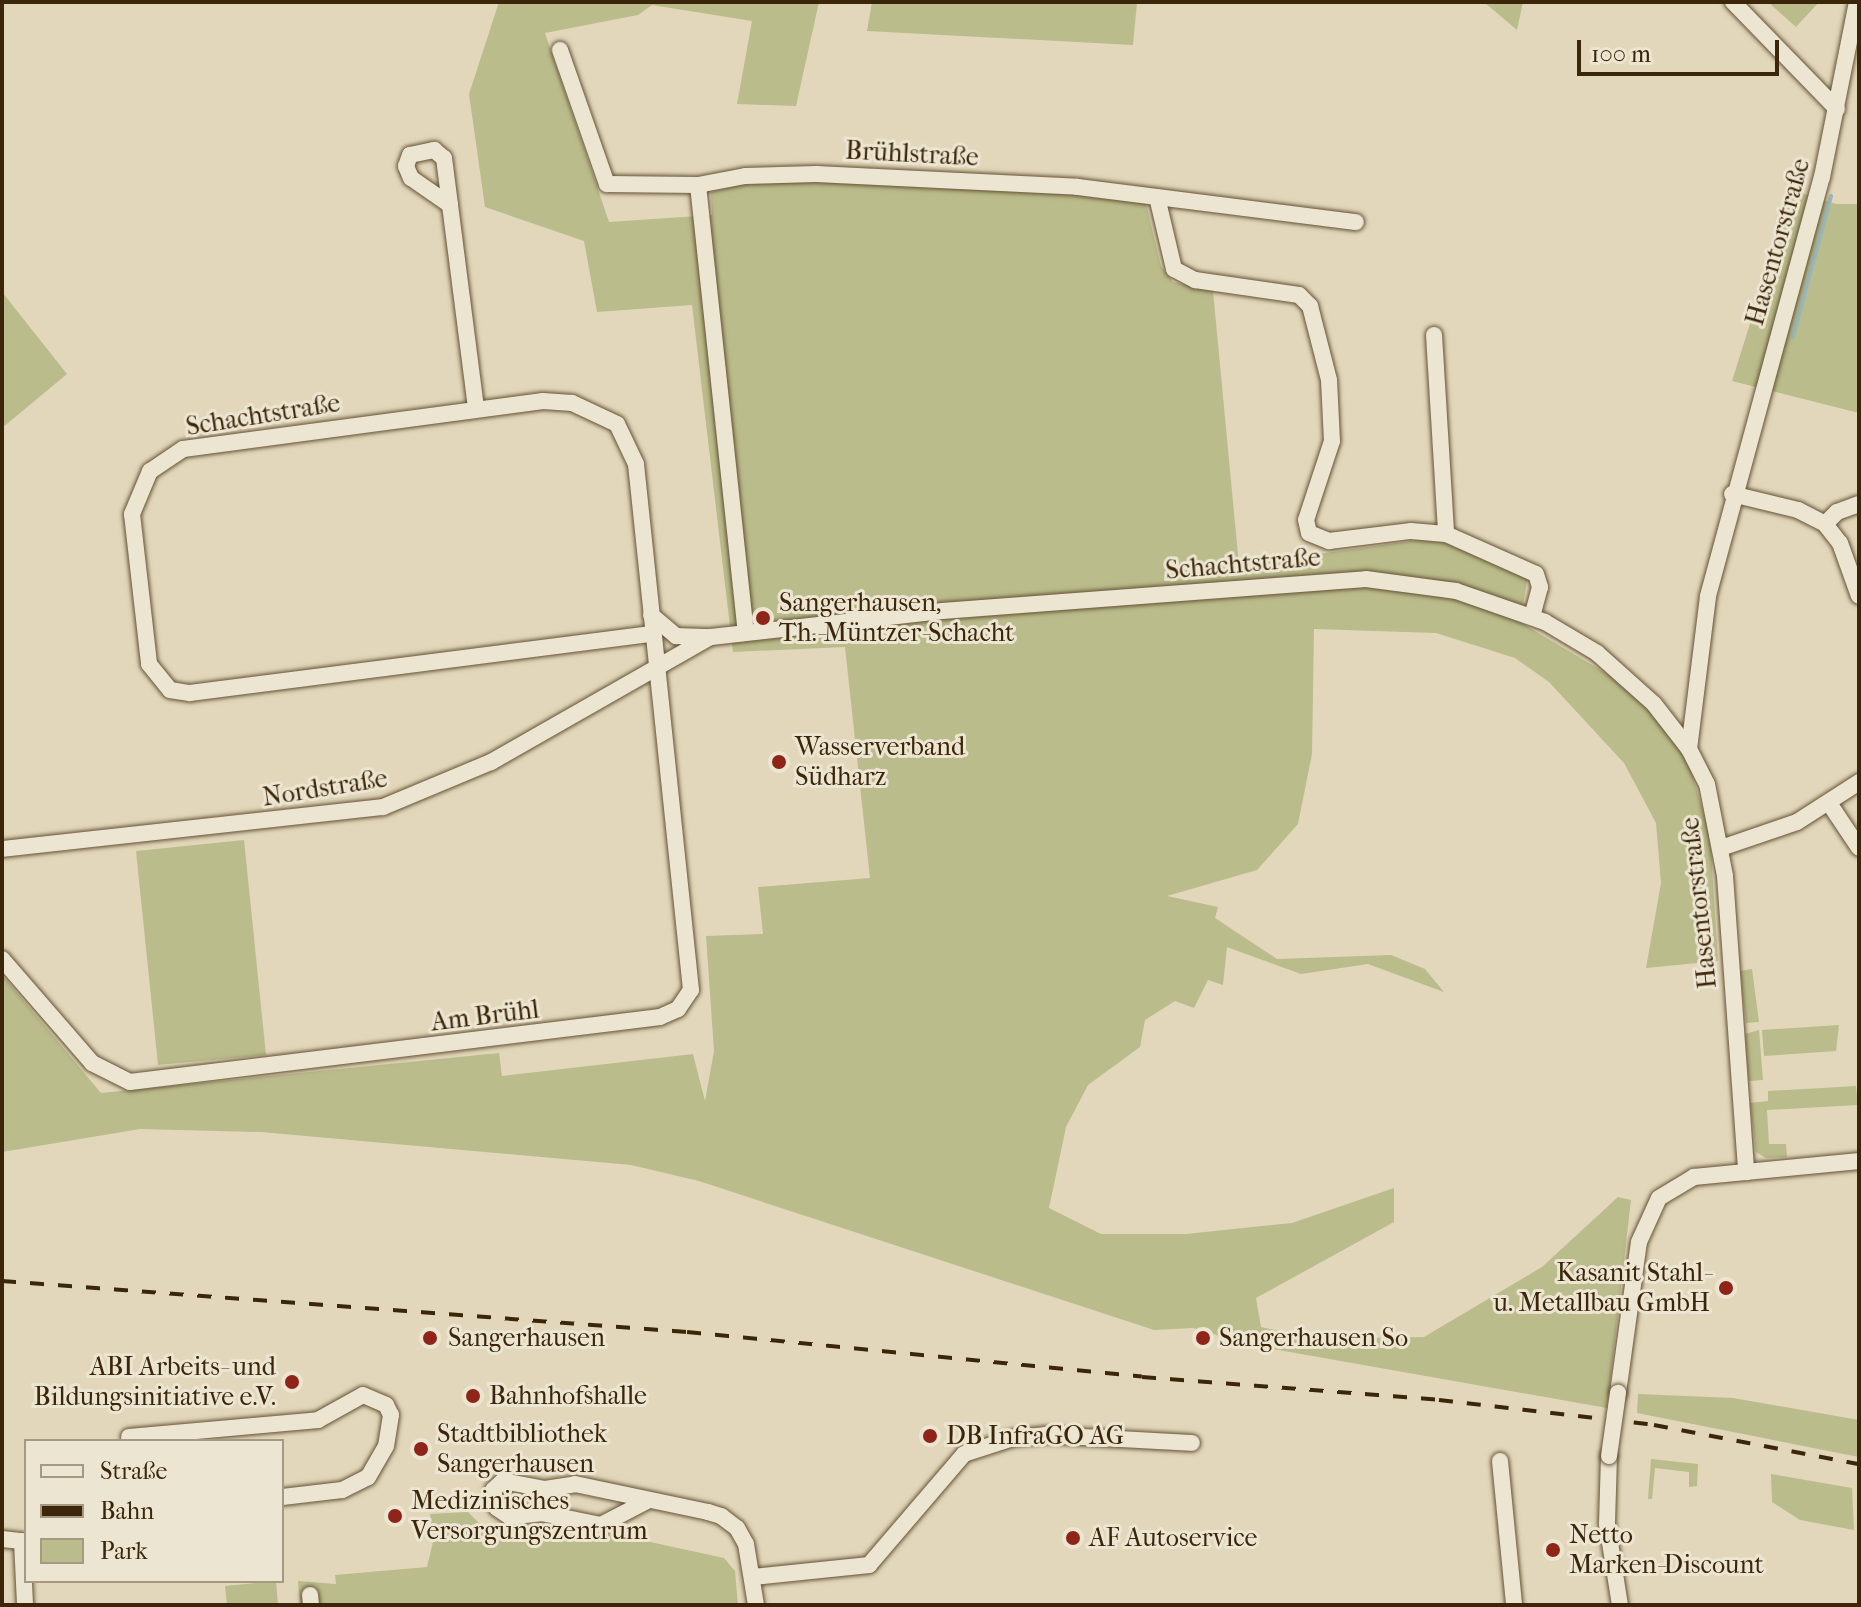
<!DOCTYPE html>
<meta charset="utf-8">
<style>
body{margin:0}
#map{position:relative;width:1861px;height:1607px;overflow:hidden;background:#e2d7ba;font-family:"IM FELL French Canon",serif}
div>[style]{position:absolute}
.green>*{inset:0;background:#babc8b}
.stream>*{height:4px;margin:-2px;padding:0 2px;transform-origin:2px;border-radius:2px;background:#99b7ba}
.roads{filter:drop-shadow(0 0 2px #655235) drop-shadow(0 0 2px #655235)}
.street>*{height:16px;margin:-8px;padding:0 8px;transform-origin:8px;border-radius:8px;background:#ece5d2}
.rail>*{height:4px;margin-top:-2px;transform-origin:0;background:repeating-linear-gradient(90deg,#3b2609 0 14px,transparent 0 28px)}
.bridges{filter:drop-shadow(0 0 2px #655235) drop-shadow(0 0 2px #655235)}
.street-bridge>*{height:16px;margin:-8px;padding:0 8px;transform-origin:8px;border-radius:8px;background:#ece5d2}
.dots>*{width:22px;height:22px;translate:-50% -50%;box-sizing:border-box;border:4px solid #ece5d2;border-radius:50%}
span{translate:-50% -50%;white-space:nowrap;text-align:center;line-height:1.15;-webkit-text-stroke:6px #ece5d2;paint-order:stroke}
.street-label{font-size:26px;color:#3b2609}
.poi-label{font-size:26px;color:#3b2609}
.left{translate:0 -50%;text-align:left}
.right{translate:-100% -50%;text-align:right}
.frame{position:absolute;inset:0;border:4px solid #3b2609;pointer-events:none}
.legend{position:absolute;left:24px;top:1439px;width:260px;height:144px;box-sizing:border-box;background:#ece5d2;border:2px solid #a59982;margin:0;padding:10px 14px;list-style:none;font-size:24px;color:#3b2609}
.legend li{display:flex;align-items:center;gap:16px;height:40px}
.legend b{width:40px;border:2px solid #a59982}
.scale{position:absolute;left:1577px;top:40px;width:202px;height:36px;box-sizing:border-box;border:4px solid #3b2609;border-top:0;padding-left:10px;font-size:24px;line-height:28px;white-space:nowrap;color:#3b2609;-webkit-text-stroke:6px #ece5d2;paint-order:stroke}
</style>
<div id="map">
<div class="green">
<i style="clip-path:polygon(499px 2px,819px 2px,796px 106px,737px 104px,752px 21px,652px 5px,638px 15px,545px 33px,609px 222px,712px 215px,711px 192px,739px 185px,821px 181px,1077px 194px,1146px 204px,1161px 266px,1173px 282px,1213px 291px,1239px 565px,1418px 540px,1453px 544px,1528px 576px,1520px 622px,1619px 681px,1657px 716px,1689px 764px,1710px 835px,1718px 961px,1646px 968px,1661px 883px,1656px 823px,1624px 763px,1549px 682px,1515px 658px,1436px 633px,1314px 629px,1312px 754px,1298px 824px,1257px 870px,1167px 896px,1218px 907px,1215px 918px,1277px 959px,1391px 955px,1425px 969px,1444px 992px,1368px 964px,1301px 974px,1227px 947px,1223px 985px,1208px 980px,1194px 1008px,1175px 1001px,1145px 1020px,1140px 1047px,1088px 1085px,1066px 1127px,1049px 1208px,1101px 1234px,1186px 1234px,1292px 1223px,1394px 1188px,1394px 1222px,1256px 1298px,1261px 1327px,1313px 1339px,1424px 1337px,1542px 1267px,1618px 1197px,1631px 1200px,1607px 1408px,1250px 1345px,1193px 1328px,1154px 1330px,699px 1181px,631px 1165px,261px 1132px,140px 1129px,2px 1152px,2px 975px,101px 1093px,499px 1053px,502px 1076px,693px 1054px,705px 1101px,714px 1051px,706px 936px,763px 934px,758px 887px,870px 878px,845px 647px,733px 652px,692px 305px,597px 312px,584px 241px,485px 207px,469px 94px)"></i>
<i style="clip-path:polygon(872px 2px,1137px 2px,1133px 45px,867px 31px)"></i>
<i style="clip-path:polygon(1484px 2px,1523px 2px,1517px 30px)"></i>
<i style="clip-path:polygon(1768px 2px,1819px 2px,1796px 27px)"></i>
<i style="clip-path:polygon(1792px 190px,1836px 204px,1859px 204px,1859px 413px,1732px 381px)"></i>
<i style="clip-path:polygon(2px 292px,67px 374px,2px 428px)"></i>
<i style="clip-path:polygon(244px 840px,266px 1055px,158px 1065px,136px 851px)"></i>
<i style="clip-path:polygon(1752px 969px,1759px 1022px,1746px 1023px,1740px 971px)"></i>
<i style="clip-path:polygon(1839px 1025px,1836px 1051px,1764px 1056px,1762px 1030px)"></i>
<i style="clip-path:polygon(1759px 1030px,1763px 1080px,1749px 1081px,1745px 1034px)"></i>
<i style="clip-path:polygon(1856px 1086px,1858px 1105px,1767px 1110px,1769px 1144px,1786px 1144px,1787px 1157px,1766px 1158px,1756px 1152px,1750px 1103px,1768px 1101px,1768px 1091px)"></i>
<i style="clip-path:polygon(1638px 1394px,1733px 1398px,1859px 1420px,1859px 1457px,1637px 1413px)"></i>
<i style="clip-path:polygon(1651px 1459px,1698px 1464px,1697px 1486px,1689px 1487px,1689px 1472px,1655px 1468px,1652px 1499px,1648px 1499px)"></i>
<i style="clip-path:polygon(1771px 1474px,1852px 1488px,1854px 1530px,1800px 1520px,1772px 1502px)"></i>
<i style="clip-path:polygon(510px 1490px,557px 1494px,558px 1497px,530px 1507px,507px 1499px)"></i>
<i style="clip-path:polygon(468px 1512px,489px 1533px,512px 1541px,558px 1522px,724px 1558px,735px 1571px,738px 1605px,300px 1605px,298px 1581px,336px 1584px,335px 1575px,427px 1567px,433px 1542px,430px 1514px)"></i>
<i style="clip-path:polygon(276px 1581px,278px 1605px,227px 1605px,225px 1586px)"></i>
</div>
<div class="stream">
<i style="left:1793px;top:337px;width:146px;rotate:-74.9deg"></i>
</div>
<div class="roads">
<div class="street">
<i style="left:1733px;top:2px;width:149px;rotate:45.8deg"></i>
<i style="left:560px;top:50px;width:142px;rotate:70.7deg"></i>
<i style="left:607px;top:184px;width:91px;rotate:0.6deg"></i>
<i style="left:698px;top:185px;width:48px;rotate:-10.8deg"></i>
<i style="left:745px;top:176px;width:71px;rotate:-1.6deg"></i>
<i style="left:816px;top:174px;width:262px;rotate:2.8deg"></i>
<i style="left:1078px;top:187px;width:280px;rotate:7.2deg"></i>
<i style="left:698px;top:185px;width:449px;rotate:83.9deg"></i>
<i style="left:1157px;top:197px;width:74px;rotate:76.7deg"></i>
<i style="left:1174px;top:269px;width:24px;rotate:28deg"></i>
<i style="left:1195px;top:280px;width:105px;rotate:8.2deg"></i>
<i style="left:1299px;top:295px;width:16px;rotate:45deg"></i>
<i style="left:1310px;top:306px;width:76px;rotate:75.6deg"></i>
<i style="left:1329px;top:380px;width:61px;rotate:87.2deg"></i>
<i style="left:1332px;top:441px;width:83px;rotate:108.2deg"></i>
<i style="left:1306px;top:520px;width:13px;rotate:77deg"></i>
<i style="left:1309px;top:533px;width:22px;rotate:22deg"></i>
<i style="left:1329px;top:541px;width:83px;rotate:-7deg"></i>
<i style="left:1411px;top:531px;width:35px;rotate:5deg"></i>
<i style="left:1446px;top:534px;width:98px;rotate:24deg"></i>
<i style="left:1536px;top:574px;width:14px;rotate:73deg"></i>
<i style="left:1540px;top:587px;width:30px;rotate:105deg"></i>
<i style="left:450px;top:205px;width:47px;rotate:-145.3deg"></i>
<i style="left:411px;top:178px;width:13px;rotate:-113deg"></i>
<i style="left:406px;top:166px;width:12px;rotate:-70deg"></i>
<i style="left:410px;top:155px;width:25px;rotate:-12deg"></i>
<i style="left:434px;top:150px;width:13px;rotate:39deg"></i>
<i style="left:444px;top:158px;width:47px;rotate:82.7deg"></i>
<i style="left:450px;top:205px;width:206px;rotate:82.7deg"></i>
<i style="left:1434px;top:335px;width:199px;rotate:86.5deg"></i>
<i style="left:1732px;top:494px;width:68px;rotate:13.6deg"></i>
<i style="left:1798px;top:510px;width:30px;rotate:27deg"></i>
<i style="left:1825px;top:524px;width:24px;rotate:52deg"></i>
<i style="left:1840px;top:543px;width:56px;rotate:70.3deg"></i>
<i style="left:1825px;top:524px;width:17px;rotate:-45deg"></i>
<i style="left:1837px;top:512px;width:23px;rotate:-20deg"></i>
<i style="left:651px;top:615px;width:33px;rotate:40deg"></i>
<i style="left:676px;top:636px;width:35px;rotate:2deg"></i>
<i style="left:711px;top:637px;width:232px;rotate:-6.4deg"></i>
<i style="left:942px;top:611px;width:425px;rotate:-4.3deg"></i>
<i style="left:1366px;top:579px;width:91px;rotate:7.6deg"></i>
<i style="left:1456px;top:591px;width:94px;rotate:19.2deg"></i>
<i style="left:1545px;top:622px;width:61px;rotate:30.8deg"></i>
<i style="left:1597px;top:653px;width:76px;rotate:41.8deg"></i>
<i style="left:1654px;top:704px;width:57px;rotate:52.1deg"></i>
<i style="left:1689px;top:749px;width:39px;rotate:63deg"></i>
<i style="left:1707px;top:784px;width:94px;rotate:78.9deg"></i>
<i style="left:1725px;top:876px;width:297px;rotate:85.9deg"></i>
<i style="left:1689px;top:749px;width:154px;rotate:-82.9deg"></i>
<i style="left:1708px;top:596px;width:434px;rotate:-74.8deg"></i>
<i style="left:1822px;top:177px;width:178px;rotate:-78.7deg"></i>
<i style="left:1829px;top:803px;width:54px;rotate:56.3deg"></i>
<i style="left:1721px;top:848px;width:80px;rotate:-18.9deg"></i>
<i style="left:1797px;top:822px;width:74px;rotate:-32.8deg"></i>
<i style="left:2px;top:849px;width:383px;rotate:-6.3deg"></i>
<i style="left:383px;top:807px;width:117px;rotate:-22.6deg"></i>
<i style="left:491px;top:762px;width:252px;rotate:-29.7deg"></i>
<i style="left:2px;top:959px;width:138px;rotate:49.1deg"></i>
<i style="left:92px;top:1063px;width:42px;rotate:26.6deg"></i>
<i style="left:130px;top:1082px;width:534px;rotate:-6.99deg"></i>
<i style="left:660px;top:1017px;width:20px;rotate:-24deg"></i>
<i style="left:678px;top:1009px;width:23px;rotate:-56deg"></i>
<i style="left:691px;top:990px;width:529px;rotate:-95.97deg"></i>
<i style="left:636px;top:464px;width:44px;rotate:-115.4deg"></i>
<i style="left:617px;top:424px;width:50px;rotate:-155deg"></i>
<i style="left:572px;top:403px;width:29px;rotate:-176deg"></i>
<i style="left:543px;top:401px;width:363px;rotate:172.4deg"></i>
<i style="left:183px;top:449px;width:40px;rotate:146deg"></i>
<i style="left:150px;top:471px;width:47px;rotate:112.7deg"></i>
<i style="left:132px;top:514px;width:151px;rotate:83.5deg"></i>
<i style="left:149px;top:664px;width:33px;rotate:51deg"></i>
<i style="left:170px;top:690px;width:20px;rotate:9deg"></i>
<i style="left:190px;top:693px;width:467px;rotate:-7.3deg"></i>
<i style="left:1618px;top:1393px;width:152px;rotate:-82.1deg"></i>
<i style="left:1639px;top:1242px;width:48px;rotate:-65.6deg"></i>
<i style="left:1659px;top:1198px;width:41px;rotate:-31deg"></i>
<i style="left:1694px;top:1177px;width:166px;rotate:-5.5deg"></i>
<i style="left:129px;top:1437px;width:190px;rotate:-5.1deg"></i>
<i style="left:318px;top:1420px;width:51px;rotate:-29.1deg"></i>
<i style="left:363px;top:1395px;width:25px;rotate:23deg"></i>
<i style="left:386px;top:1405px;width:11px;rotate:63deg"></i>
<i style="left:391px;top:1415px;width:31px;rotate:99deg"></i>
<i style="left:386px;top:1446px;width:36px;rotate:120deg"></i>
<i style="left:368px;top:1477px;width:29px;rotate:153deg"></i>
<i style="left:342px;top:1490px;width:60px;rotate:173.3deg"></i>
<i style="left:1609px;top:1456px;width:68px;rotate:91.7deg"></i>
<i style="left:1607px;top:1524px;width:82px;rotate:80.9deg"></i>
<i style="left:1500px;top:1461px;width:145px;rotate:84.4deg"></i>
<i style="left:649px;top:1500px;width:54px;rotate:152.5deg"></i>
<i style="left:601px;top:1525px;width:60px;rotate:-168.5deg"></i>
<i style="left:542px;top:1513px;width:32px;rotate:173deg"></i>
<i style="left:510px;top:1517px;width:16px;rotate:-145deg"></i>
<i style="left:497px;top:1508px;width:18px;rotate:-103deg"></i>
<i style="left:493px;top:1490px;width:13px;rotate:-42deg"></i>
<i style="left:503px;top:1481px;width:43px;rotate:10.8deg"></i>
<i style="left:545px;top:1489px;width:30px;rotate:-9deg"></i>
<i style="left:575px;top:1484px;width:136px;rotate:11.9deg"></i>
<i style="left:708px;top:1512px;width:14px;rotate:17deg"></i>
<i style="left:721px;top:1516px;width:20px;rotate:37deg"></i>
<i style="left:737px;top:1528px;width:18px;rotate:61deg"></i>
<i style="left:746px;top:1544px;width:62px;rotate:80.7deg"></i>
<i style="left:2px;top:1539px;width:20px;rotate:6deg"></i>
<i style="left:22px;top:1541px;width:64px;rotate:87.3deg"></i>
<i style="left:753px;top:1577px;width:117px;rotate:-5.9deg"></i>
<i style="left:869px;top:1565px;width:146px;rotate:-49.4deg"></i>
<i style="left:964px;top:1454px;width:52px;rotate:-18.1deg"></i>
<i style="left:1013px;top:1438px;width:32px;rotate:-5deg"></i>
<i style="left:1045px;top:1435px;width:147px;rotate:3.1deg"></i>
<i style="left:310px;top:1595px;width:10px;rotate:84deg"></i>
</div>
</div>
<div class="rail">
<i style="left:2px;top:1281px;width:687px;rotate:4.26deg"></i>
<i style="left:687px;top:1332px;width:457px;rotate:5.6deg"></i>
<i style="left:1142px;top:1377px;width:298px;rotate:4.4deg"></i>
<i style="left:1439px;top:1400px;width:216px;rotate:6.6deg"></i>
<i style="left:1654px;top:1425px;width:209px;rotate:10.8deg"></i>
</div>
<div class="bridges">
<div class="street-bridge">
<i style="left:1609px;top:1456px;width:64px;rotate:-81.9deg"></i>
</div>
</div>
<div class="dots">
<i style="left:763px;top:618px;background:#8f2418"></i>
<i style="left:779px;top:762px;background:#8f2418"></i>
<i style="left:1726px;top:1288px;background:#8f2418"></i>
<i style="left:430px;top:1338px;background:#8f2418"></i>
<i style="left:1203px;top:1338px;background:#8f2418"></i>
<i style="left:292px;top:1382px;background:#8f2418"></i>
<i style="left:473px;top:1396px;background:#8f2418"></i>
<i style="left:930px;top:1436px;background:#8f2418"></i>
<i style="left:421px;top:1449px;background:#8f2418"></i>
<i style="left:395px;top:1516px;background:#8f2418"></i>
<i style="left:1073px;top:1538px;background:#8f2418"></i>
<i style="left:1553px;top:1550px;background:#8f2418"></i>
</div>
<div class="street-label">
<span style="left:912px;top:154px;rotate:3deg">Brühlstraße</span>
<span style="left:1778px;top:242px;rotate:-74deg">Hasentorstraße</span>
<span style="left:263px;top:415px;rotate:-9deg">Schachtstraße</span>
<span style="left:1243px;top:564px;rotate:-5deg">Schachtstraße</span>
<span style="left:325px;top:788px;rotate:-9deg">Nordstraße</span>
<span style="left:1699px;top:903px;rotate:-96deg">Hasentorstraße</span>
<span style="left:485px;top:1016px;rotate:-7deg">Am Brühl</span>
</div>
<div class="poi-label">
<span class="left" style="left:779px;top:618px">Sangerhausen,<br>Th.-Müntzer-Schacht</span>
<span class="left" style="left:795px;top:762px">Wasserverband<br>Südharz</span>
<span class="right" style="left:1710px;top:1288px">Kasanit Stahl-<br>u. Metallbau GmbH</span>
<span class="left" style="left:448px;top:1338px">Sangerhausen</span>
<span class="left" style="left:1219px;top:1338px">Sangerhausen So</span>
<span class="right" style="left:276px;top:1382px">ABI Arbeits- und<br>Bildungsinitiative e.V.</span>
<span class="left" style="left:489px;top:1396px">Bahnhofshalle</span>
<span class="left" style="left:437px;top:1449px">Stadtbibliothek<br>Sangerhausen</span>
<span class="left" style="left:946px;top:1436px">DB InfraGO AG</span>
<span class="left" style="left:411px;top:1516px">Medizinisches<br>Versorgungszentrum</span>
<span class="left" style="left:1569px;top:1550px">Netto<br>Marken-Discount</span>
<span class="left" style="left:1089px;top:1538px">AF Autoservice</span>
</div>
<div class="frame"></div>
<ul class="legend">
<li><b style="height:10px;background:#ece5d2"></b>Straße</li>
<li><b style="height:10px;background:#3b2609"></b>Bahn</li>
<li><b style="height:22px;background:#babc8b"></b>Park</li>
</ul>
<div class="scale">100 m</div>
</div>
